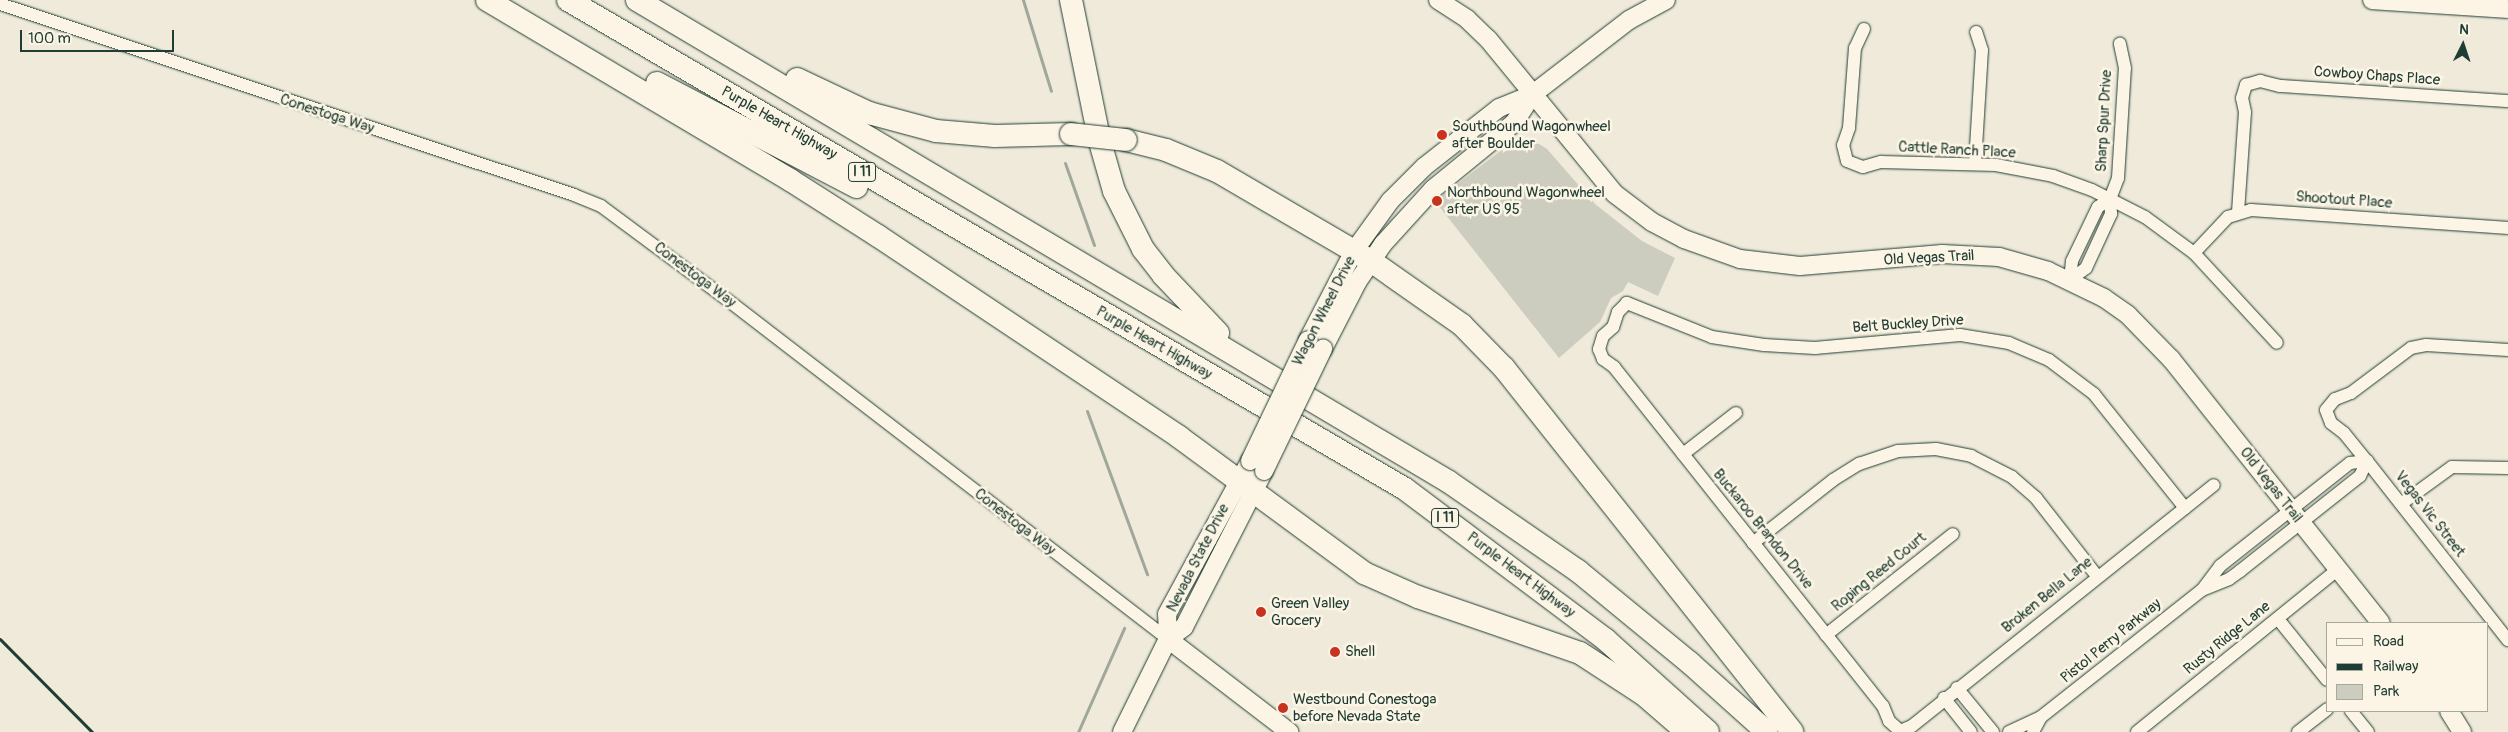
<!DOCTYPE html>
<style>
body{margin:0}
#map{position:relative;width:2508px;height:732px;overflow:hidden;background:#efeada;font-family:Pangolin,sans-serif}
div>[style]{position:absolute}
.green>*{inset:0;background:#cccdbf}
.stream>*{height:3px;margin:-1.5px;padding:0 1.5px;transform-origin:1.5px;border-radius:1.5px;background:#9fa89a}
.roads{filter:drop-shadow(0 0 1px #1f3d34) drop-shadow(0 0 1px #1f3d34)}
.street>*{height:12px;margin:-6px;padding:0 6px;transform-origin:6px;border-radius:6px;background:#fcf5e5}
.secondary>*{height:18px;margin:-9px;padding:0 9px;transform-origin:9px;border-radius:9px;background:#fcf5e5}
.highway>*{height:22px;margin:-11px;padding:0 11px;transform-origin:11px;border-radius:11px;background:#fcf5e5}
.rail>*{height:3px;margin:-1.5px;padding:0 1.5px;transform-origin:1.5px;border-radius:1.5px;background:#1f3d34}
.bridges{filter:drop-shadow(0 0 1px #1f3d34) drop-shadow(0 0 1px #1f3d34)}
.secondary-bridge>*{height:18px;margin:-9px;padding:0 9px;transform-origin:9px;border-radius:9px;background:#fcf5e5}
.highway-bridge>*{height:22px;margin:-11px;padding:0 11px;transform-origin:11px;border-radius:11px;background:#fcf5e5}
.dots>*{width:14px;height:14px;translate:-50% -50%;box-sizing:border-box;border:2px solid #fcf5e5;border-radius:50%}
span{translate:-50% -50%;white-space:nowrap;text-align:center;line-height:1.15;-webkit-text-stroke:5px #fcf5e5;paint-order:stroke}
.shield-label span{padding:1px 4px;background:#fcf5e5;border:1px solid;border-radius:4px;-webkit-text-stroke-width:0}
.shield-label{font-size:14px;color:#1f3d34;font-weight:700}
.street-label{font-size:15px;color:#1f3d34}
.poi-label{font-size:15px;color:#1f3d34}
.left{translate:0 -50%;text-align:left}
.legend{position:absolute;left:2326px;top:622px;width:162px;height:90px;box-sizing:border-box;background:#fcf5e5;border:1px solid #a4ab9e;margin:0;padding:6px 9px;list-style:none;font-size:15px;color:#1f3d34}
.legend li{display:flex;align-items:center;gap:10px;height:25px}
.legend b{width:25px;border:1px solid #a4ab9e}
.north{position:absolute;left:2438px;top:20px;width:50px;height:50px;-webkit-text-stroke:4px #fcf5e5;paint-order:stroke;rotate:4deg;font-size:14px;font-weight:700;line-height:20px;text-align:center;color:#1f3d34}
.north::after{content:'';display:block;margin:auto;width:18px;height:22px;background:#1f3d34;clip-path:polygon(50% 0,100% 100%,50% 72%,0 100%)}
.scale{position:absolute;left:20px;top:30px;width:154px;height:22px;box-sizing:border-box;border:2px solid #1f3d34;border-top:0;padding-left:6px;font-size:15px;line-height:18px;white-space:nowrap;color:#1f3d34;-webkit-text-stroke:4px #fcf5e5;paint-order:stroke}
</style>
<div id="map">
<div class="green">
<i style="clip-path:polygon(1520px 140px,1539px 144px,1547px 149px,1595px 204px,1642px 241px,1675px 258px,1658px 296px,1628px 282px,1623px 291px,1611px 298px,1600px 322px,1559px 358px,1435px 201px,1511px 143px)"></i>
</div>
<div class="stream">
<i style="left:1023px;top:0;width:95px;rotate:72.9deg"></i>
<i style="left:1065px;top:163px;width:87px;rotate:70.5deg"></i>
<i style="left:1087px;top:411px;width:174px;rotate:69.8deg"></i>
<i style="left:1078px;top:732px;width:114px;rotate:-66.1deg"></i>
</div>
<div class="roads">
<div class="street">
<i style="left:0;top:4px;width:605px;rotate:18.4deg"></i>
<i style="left:574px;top:195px;width:29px;rotate:22deg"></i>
<i style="left:601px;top:206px;width:159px;rotate:36.6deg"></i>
<i style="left:729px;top:301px;width:554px;rotate:37.59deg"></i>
<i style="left:1864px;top:29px;width:21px;rotate:115deg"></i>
<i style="left:1855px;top:48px;width:80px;rotate:94.3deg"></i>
<i style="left:1849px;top:128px;width:18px;rotate:109deg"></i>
<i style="left:1843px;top:145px;width:16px;rotate:76deg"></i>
<i style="left:1847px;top:161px;width:17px;rotate:21deg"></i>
<i style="left:1863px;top:167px;width:19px;rotate:-16deg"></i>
<i style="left:1881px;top:162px;width:115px;rotate:1.5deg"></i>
<i style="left:1996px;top:165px;width:58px;rotate:10.9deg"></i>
<i style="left:2053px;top:176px;width:41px;rotate:19.7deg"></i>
<i style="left:2092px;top:190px;width:59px;rotate:27deg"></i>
<i style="left:2145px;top:217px;width:61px;rotate:36.3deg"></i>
<i style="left:2194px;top:253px;width:122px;rotate:47.3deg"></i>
<i style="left:1975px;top:164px;width:114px;rotate:-86.5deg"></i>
<i style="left:1982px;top:50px;width:19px;rotate:-108deg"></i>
<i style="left:2238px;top:212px;width:100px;rotate:-86deg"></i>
<i style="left:2245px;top:112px;width:14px;rotate:-102deg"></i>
<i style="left:2242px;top:98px;width:14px;rotate:-73deg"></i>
<i style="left:2246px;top:85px;width:15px;rotate:-16deg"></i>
<i style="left:2260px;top:81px;width:21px;rotate:14deg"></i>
<i style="left:2280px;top:86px;width:228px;rotate:3.8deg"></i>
<i style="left:2194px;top:253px;width:50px;rotate:-46.6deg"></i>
<i style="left:2228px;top:217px;width:24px;rotate:-17deg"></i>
<i style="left:2251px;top:210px;width:258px;rotate:4deg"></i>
<i style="left:2070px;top:280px;width:20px;rotate:-37deg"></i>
<i style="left:2086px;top:268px;width:60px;rotate:-65.2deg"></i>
<i style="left:2111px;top:214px;width:15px;rotate:-94deg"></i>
<i style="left:2110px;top:199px;width:22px;rotate:-69deg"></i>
<i style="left:2118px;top:178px;width:110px;rotate:-86.4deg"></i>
<i style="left:2125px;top:68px;width:25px;rotate:-102deg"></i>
<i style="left:2070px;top:280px;width:19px;rotate:-84deg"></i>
<i style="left:2072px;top:261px;width:60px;rotate:-64.3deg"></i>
<i style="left:2098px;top:207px;width:14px;rotate:-34deg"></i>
<i style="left:2508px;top:350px;width:82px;rotate:-176.5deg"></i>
<i style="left:2426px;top:345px;width:15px;rotate:169deg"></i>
<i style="left:2411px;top:348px;width:75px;rotate:143.1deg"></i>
<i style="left:2351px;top:393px;width:17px;rotate:159deg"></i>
<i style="left:2335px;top:399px;width:14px;rotate:129deg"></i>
<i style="left:2326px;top:410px;width:14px;rotate:69deg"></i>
<i style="left:2331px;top:423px;width:16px;rotate:38deg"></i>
<i style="left:2344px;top:433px;width:36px;rotate:51deg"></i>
<i style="left:2367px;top:461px;width:228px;rotate:51.8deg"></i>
<i style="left:1683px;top:454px;width:67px;rotate:-37.7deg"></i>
<i style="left:2401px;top:504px;width:63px;rotate:-36deg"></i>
<i style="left:2452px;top:467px;width:56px;rotate:1deg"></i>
<i style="left:2185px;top:508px;width:146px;rotate:-128.6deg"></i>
<i style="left:2094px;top:394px;width:56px;rotate:-142.9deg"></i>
<i style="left:2049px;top:360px;width:43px;rotate:-157deg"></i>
<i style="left:2009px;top:343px;width:50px;rotate:-170.7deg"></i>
<i style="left:1960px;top:335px;width:146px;rotate:174.9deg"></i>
<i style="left:1815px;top:348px;width:51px;rotate:-176.6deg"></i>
<i style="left:1764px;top:345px;width:53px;rotate:-171.3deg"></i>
<i style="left:1712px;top:337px;width:92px;rotate:-158.2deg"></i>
<i style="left:1627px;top:303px;width:13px;rotate:135deg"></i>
<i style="left:1618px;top:312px;width:16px;rotate:108deg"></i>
<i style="left:1613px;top:327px;width:13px;rotate:138deg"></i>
<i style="left:1603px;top:336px;width:14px;rotate:107deg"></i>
<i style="left:1599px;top:349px;width:11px;rotate:68deg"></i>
<i style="left:1603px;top:359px;width:14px;rotate:36deg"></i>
<i style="left:1614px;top:367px;width:433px;rotate:51.6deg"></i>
<i style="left:1883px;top:706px;width:16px;rotate:68deg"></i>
<i style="left:1889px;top:721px;width:15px;rotate:42deg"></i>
<i style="left:1900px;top:731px;width:13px;rotate:-23deg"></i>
<i style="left:1912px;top:726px;width:386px;rotate:-38.6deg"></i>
<i style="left:1753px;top:543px;width:102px;rotate:-38.2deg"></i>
<i style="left:1833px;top:480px;width:31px;rotate:-32deg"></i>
<i style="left:1859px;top:464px;width:41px;rotate:-18.4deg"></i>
<i style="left:1898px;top:451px;width:38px;rotate:-3deg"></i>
<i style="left:1936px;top:449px;width:36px;rotate:11deg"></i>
<i style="left:1971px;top:456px;width:46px;rotate:27.1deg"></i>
<i style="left:2012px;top:477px;width:32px;rotate:41deg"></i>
<i style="left:2036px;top:498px;width:99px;rotate:52deg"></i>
<i style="left:2202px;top:590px;width:29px;rotate:-22deg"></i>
<i style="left:2229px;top:579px;width:14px;rotate:-36deg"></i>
<i style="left:2240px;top:571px;width:153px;rotate:-38.4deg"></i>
<i style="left:2360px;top:476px;width:17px;rotate:-65deg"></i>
<i style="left:2278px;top:619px;width:78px;rotate:51.2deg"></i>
<i style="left:1826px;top:635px;width:162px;rotate:-38.5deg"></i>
<i style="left:1957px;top:688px;width:57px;rotate:50.7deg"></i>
<i style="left:1944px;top:698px;width:43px;rotate:51.5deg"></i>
<i style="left:2351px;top:711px;width:27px;rotate:51deg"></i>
<i style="left:2009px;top:732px;width:35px;rotate:-25deg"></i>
<i style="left:2041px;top:717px;width:205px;rotate:-38.3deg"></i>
<i style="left:2202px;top:590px;width:30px;rotate:-53deg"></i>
<i style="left:2220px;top:566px;width:166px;rotate:-38.4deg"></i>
<i style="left:2350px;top:463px;width:17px;rotate:-7deg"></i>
<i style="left:2033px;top:732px;width:17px;rotate:-62deg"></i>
<i style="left:2137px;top:732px;width:259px;rotate:-39deg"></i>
<i style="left:2298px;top:732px;width:37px;rotate:-38deg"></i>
</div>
<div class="secondary">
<i style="left:1438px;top:0;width:35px;rotate:33deg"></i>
<i style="left:1467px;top:19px;width:29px;rotate:44deg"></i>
<i style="left:1488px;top:39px;width:200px;rotate:50.7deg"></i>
<i style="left:1615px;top:194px;width:46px;rotate:37.1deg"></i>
<i style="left:1652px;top:222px;width:36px;rotate:28deg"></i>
<i style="left:1684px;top:239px;width:59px;rotate:19.7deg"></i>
<i style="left:1740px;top:259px;width:60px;rotate:6.7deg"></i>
<i style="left:1800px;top:266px;width:143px;rotate:-4.8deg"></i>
<i style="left:1942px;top:254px;width:57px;rotate:3deg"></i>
<i style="left:1999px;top:257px;width:51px;rotate:15.9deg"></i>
<i style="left:2048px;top:271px;width:62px;rotate:25.7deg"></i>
<i style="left:2104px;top:298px;width:29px;rotate:35deg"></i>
<i style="left:2128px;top:315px;width:62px;rotate:45.7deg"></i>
<i style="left:2171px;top:359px;width:337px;rotate:51.5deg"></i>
<i style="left:2372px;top:0;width:136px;rotate:3.8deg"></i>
<i style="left:1308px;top:340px;width:100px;rotate:-62.7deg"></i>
<i style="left:1354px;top:251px;width:62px;rotate:-54.2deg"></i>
<i style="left:1390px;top:201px;width:48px;rotate:-45deg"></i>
<i style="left:1424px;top:167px;width:95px;rotate:-38.2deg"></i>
<i style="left:1499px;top:108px;width:37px;rotate:-22deg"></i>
<i style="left:1533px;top:94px;width:121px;rotate:-37.6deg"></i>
<i style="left:1629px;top:20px;width:42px;rotate:-28.4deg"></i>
<i style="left:1323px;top:349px;width:76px;rotate:-62.8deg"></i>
<i style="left:1358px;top:281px;width:45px;rotate:-56deg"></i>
<i style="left:1383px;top:244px;width:74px;rotate:-47.7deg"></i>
<i style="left:1433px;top:189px;width:104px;rotate:-39.2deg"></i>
<i style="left:1514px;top:123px;width:35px;rotate:-57deg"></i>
<i style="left:1168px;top:639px;width:25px;rotate:-92deg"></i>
<i style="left:1167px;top:614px;width:174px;rotate:-61.5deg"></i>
<i style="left:1168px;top:639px;width:153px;rotate:37.5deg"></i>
<i style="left:2449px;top:711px;width:25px;rotate:58deg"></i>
<i style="left:1122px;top:732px;width:104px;rotate:-63.7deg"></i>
<i style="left:1168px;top:639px;width:20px;rotate:-37deg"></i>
<i style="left:1184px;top:627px;width:175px;rotate:-62.9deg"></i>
</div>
<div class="highway">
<i style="left:487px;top:0;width:352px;rotate:30.7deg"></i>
<i style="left:790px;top:180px;width:104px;rotate:32.5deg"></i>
<i style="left:878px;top:236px;width:362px;rotate:33.7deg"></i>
<i style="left:1179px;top:437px;width:230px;rotate:36.3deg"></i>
<i style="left:1364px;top:573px;width:59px;rotate:24deg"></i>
<i style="left:1418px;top:597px;width:171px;rotate:19.1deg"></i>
<i style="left:1580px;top:653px;width:75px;rotate:33.1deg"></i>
<i style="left:1643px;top:694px;width:58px;rotate:40.8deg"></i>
<i style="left:568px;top:0;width:969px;rotate:30.29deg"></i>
<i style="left:1405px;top:489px;width:251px;rotate:36.9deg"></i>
<i style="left:1606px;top:640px;width:137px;rotate:42deg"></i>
<i style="left:637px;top:0;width:944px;rotate:30.69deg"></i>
<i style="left:1449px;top:482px;width:157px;rotate:34.6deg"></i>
<i style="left:1578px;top:571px;width:145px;rotate:39.4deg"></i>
<i style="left:1690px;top:663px;width:103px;rotate:41.9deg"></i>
<i style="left:1071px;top:0;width:145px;rotate:78.5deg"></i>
<i style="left:1100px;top:142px;width:51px;rotate:74.1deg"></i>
<i style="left:1114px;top:191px;width:65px;rotate:63.4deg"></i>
<i style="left:1143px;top:249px;width:33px;rotate:52deg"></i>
<i style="left:1163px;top:275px;width:80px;rotate:46.5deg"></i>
<i style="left:797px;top:79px;width:80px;rotate:25.3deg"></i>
<i style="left:869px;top:113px;width:69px;rotate:15deg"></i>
<i style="left:936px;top:131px;width:59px;rotate:4.8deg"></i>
<i style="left:995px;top:136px;width:76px;rotate:-1.5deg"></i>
<i style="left:657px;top:83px;width:225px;rotate:27.5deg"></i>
<i style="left:1126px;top:140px;width:41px;rotate:14deg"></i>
<i style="left:1166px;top:150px;width:55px;rotate:22.4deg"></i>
<i style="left:1217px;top:171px;width:178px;rotate:30.3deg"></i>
<i style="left:1371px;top:261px;width:111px;rotate:35.1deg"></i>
<i style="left:1462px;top:325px;width:60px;rotate:45.7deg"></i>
<i style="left:1504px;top:368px;width:464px;rotate:51.6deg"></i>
</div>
</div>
<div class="rail">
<i style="left:0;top:639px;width:131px;rotate:45.3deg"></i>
</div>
<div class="bridges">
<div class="secondary-bridge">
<i style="left:1250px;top:461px;width:134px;rotate:-64.4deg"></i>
<i style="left:1264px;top:471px;width:136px;rotate:-64.2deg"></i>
</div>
<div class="highway-bridge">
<i style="left:1071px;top:134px;width:55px;rotate:6.2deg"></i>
</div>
</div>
<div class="dots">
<i style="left:1442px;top:135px;background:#c8321e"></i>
<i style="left:1437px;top:201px;background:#c8321e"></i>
<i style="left:1261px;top:612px;background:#c8321e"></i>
<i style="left:1335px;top:652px;background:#c8321e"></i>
<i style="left:1283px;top:708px;background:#c8321e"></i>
</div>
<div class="shield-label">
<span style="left:862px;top:172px">I 11</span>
<span style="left:1445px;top:518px">I 11</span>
</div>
<div class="street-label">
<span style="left:2377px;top:76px;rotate:4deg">Cowboy Chaps Place</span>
<span style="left:327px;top:114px;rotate:18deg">Conestoga Way</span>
<span style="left:2104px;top:121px;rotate:-87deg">Sharp Spur Drive</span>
<span style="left:779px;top:123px;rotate:30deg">Purple Heart Highway</span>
<span style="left:1957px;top:150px;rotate:3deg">Cattle Ranch Place</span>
<span style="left:2344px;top:200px;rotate:4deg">Shootout Place</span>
<span style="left:1929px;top:258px;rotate:-3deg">Old Vegas Trail</span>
<span style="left:695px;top:275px;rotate:37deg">Conestoga Way</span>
<span style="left:1324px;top:311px;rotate:-63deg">Wagon Wheel Drive</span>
<span style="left:1908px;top:324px;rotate:-4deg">Belt Buckley Drive</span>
<span style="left:1154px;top:343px;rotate:30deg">Purple Heart Highway</span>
<span style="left:2271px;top:485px;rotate:52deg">Old Vegas Trail</span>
<span style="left:2430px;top:514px;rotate:52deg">Vegas Vic Street</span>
<span style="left:1015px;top:522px;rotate:38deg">Conestoga Way</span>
<span style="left:1763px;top:529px;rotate:51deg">Buckaroo Brandon Drive</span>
<span style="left:1198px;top:558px;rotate:-63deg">Nevada State Drive</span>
<span style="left:1879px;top:572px;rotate:-39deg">Roping Reed Court</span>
<span style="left:1521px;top:575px;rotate:37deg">Purple Heart Highway</span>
<span style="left:2047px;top:595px;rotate:-39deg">Broken Bella Lane</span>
<span style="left:2227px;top:638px;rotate:-39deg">Rusty Ridge Lane</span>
<span style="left:2111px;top:641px;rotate:-39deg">Pistol Perry Parkway</span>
</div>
<div class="poi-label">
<span class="left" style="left:1452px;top:135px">Southbound Wagonwheel<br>after Boulder</span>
<span class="left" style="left:1447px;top:201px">Northbound Wagonwheel<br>after US 95</span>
<span class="left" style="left:1271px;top:612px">Green Valley<br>Grocery</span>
<span class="left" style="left:1345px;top:652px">Shell</span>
<span class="left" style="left:1293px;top:708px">Westbound Conestoga<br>before Nevada State</span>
</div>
<ul class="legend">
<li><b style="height:6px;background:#fcf5e5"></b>Road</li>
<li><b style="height:6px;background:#1f3d34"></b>Railway</li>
<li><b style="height:14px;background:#cccdbf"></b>Park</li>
</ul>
<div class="north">N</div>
<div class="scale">100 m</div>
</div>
